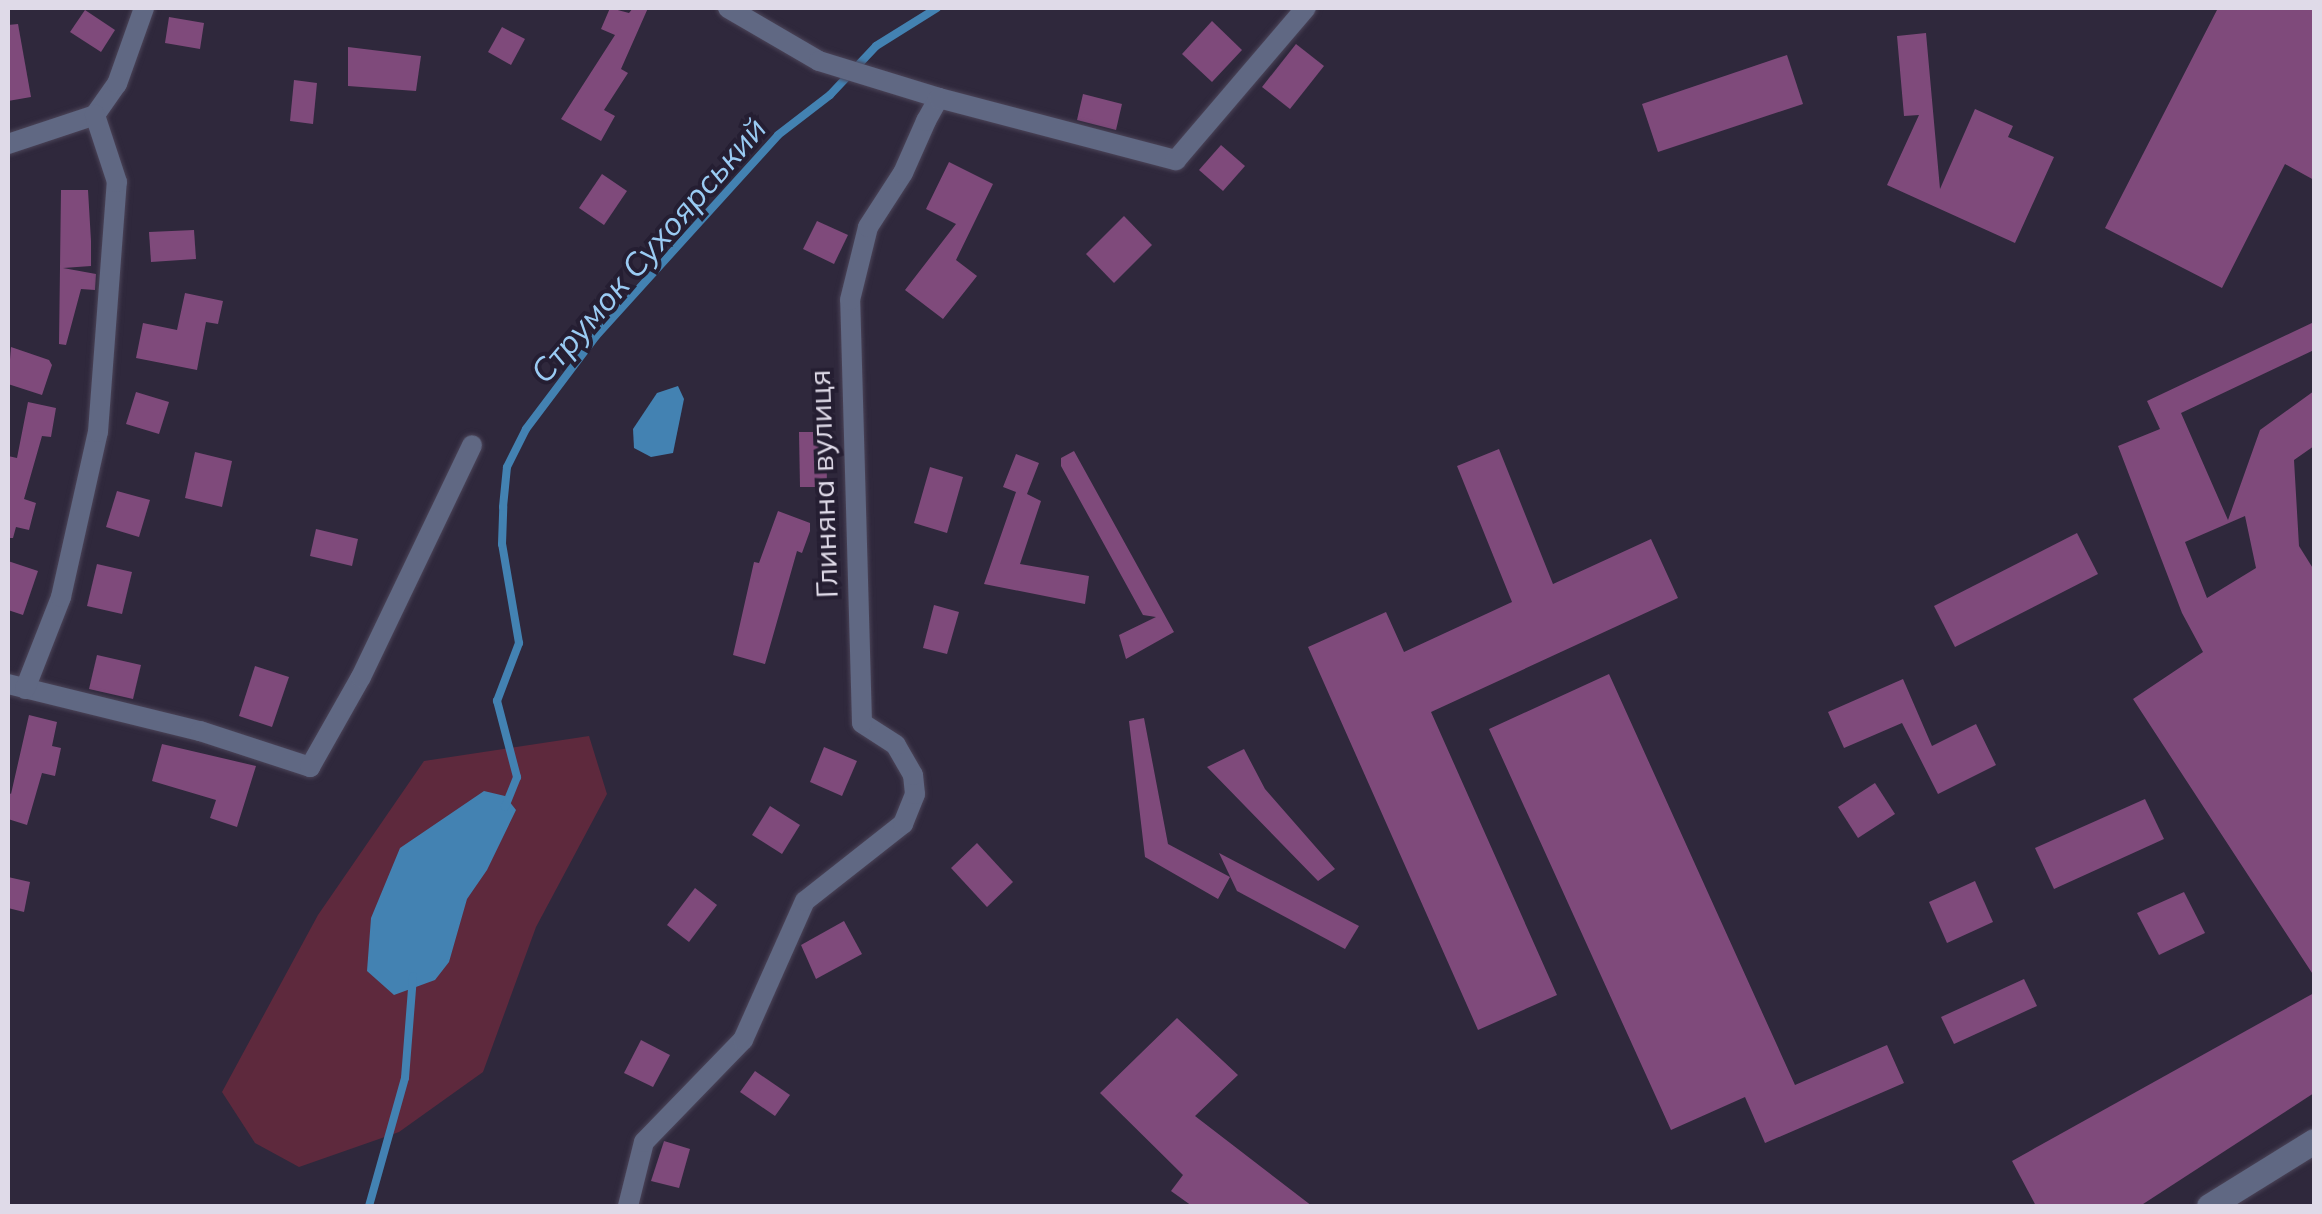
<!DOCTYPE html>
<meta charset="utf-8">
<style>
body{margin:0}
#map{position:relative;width:2322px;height:1214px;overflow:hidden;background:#2f283c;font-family:Mulish,sans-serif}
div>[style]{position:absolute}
.green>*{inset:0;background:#5e293d}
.water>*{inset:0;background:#4382b2}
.stream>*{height:8px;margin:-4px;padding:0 4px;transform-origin:4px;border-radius:4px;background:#4382b2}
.building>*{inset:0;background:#7f4a7b}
.roads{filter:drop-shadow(0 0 2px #4b4458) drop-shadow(0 0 2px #4b4458)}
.minor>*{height:20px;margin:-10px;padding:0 10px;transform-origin:10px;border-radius:10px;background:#606883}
.tertiary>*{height:25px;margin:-12.5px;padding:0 12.5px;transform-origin:12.5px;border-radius:12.5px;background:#606883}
span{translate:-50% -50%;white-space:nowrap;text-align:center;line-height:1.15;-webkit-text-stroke:8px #251e32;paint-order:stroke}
.street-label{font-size:30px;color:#dfdae8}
.water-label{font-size:32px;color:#9acbf3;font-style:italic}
.frame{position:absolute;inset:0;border:10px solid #dfdae8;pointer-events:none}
</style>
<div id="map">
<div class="green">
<i style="clip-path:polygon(589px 736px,607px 794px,536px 927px,483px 1072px,399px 1132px,299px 1167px,255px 1143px,222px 1092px,318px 915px,424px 761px)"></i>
</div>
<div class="water">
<i style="clip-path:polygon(678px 386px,684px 399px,673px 453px,651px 457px,634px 448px,633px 429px,657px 393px)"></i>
<i style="clip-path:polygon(484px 791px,505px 796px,516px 810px,487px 870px,467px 899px,449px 962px,435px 980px,394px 995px,367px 971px,371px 918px,400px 848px)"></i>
</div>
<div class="stream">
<i style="left:505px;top:807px;width:32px;rotate:-68deg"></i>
<i style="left:517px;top:777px;width:79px;rotate:-104.7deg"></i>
<i style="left:497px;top:701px;width:62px;rotate:-69.2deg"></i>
<i style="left:519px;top:643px;width:100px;rotate:-99.7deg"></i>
<i style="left:502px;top:544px;width:37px;rotate:-88deg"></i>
<i style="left:503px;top:507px;width:40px;rotate:-84.3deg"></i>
<i style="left:507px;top:467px;width:42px;rotate:-63.4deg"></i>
<i style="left:526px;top:429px;width:116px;rotate:-53deg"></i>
<i style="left:596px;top:336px;width:271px;rotate:-47.8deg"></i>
<i style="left:778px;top:135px;width:66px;rotate:-37.6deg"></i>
<i style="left:830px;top:95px;width:67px;rotate:-46.8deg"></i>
<i style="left:876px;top:46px;width:72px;rotate:-31.9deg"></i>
<i style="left:369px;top:1206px;width:133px;rotate:-74.3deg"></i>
<i style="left:405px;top:1078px;width:102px;rotate:-85.5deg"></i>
</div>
<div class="building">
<i style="clip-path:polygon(610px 8px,629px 13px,633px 8px,648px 8px,621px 69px,628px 73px,604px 110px,615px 116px,601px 141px,561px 119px,615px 35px,601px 29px)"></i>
<i style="clip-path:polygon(2218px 8px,2314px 8px,2314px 180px,2285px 164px,2222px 288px,2105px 228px)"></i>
<i style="clip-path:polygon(85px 10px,115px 30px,101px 52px,70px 32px)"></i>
<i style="clip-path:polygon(169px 17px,204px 23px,200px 49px,165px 43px)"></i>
<i style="clip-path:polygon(1212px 21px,1242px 50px,1212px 82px,1182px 54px)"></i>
<i style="clip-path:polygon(18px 24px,31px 97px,8px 101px,8px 25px)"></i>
<i style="clip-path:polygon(502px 27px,525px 39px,511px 65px,488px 52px)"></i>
<i style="clip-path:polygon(1926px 33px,1940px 189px,1975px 109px,2013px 126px,2008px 137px,2054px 157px,2015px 243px,1887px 185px,1919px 115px,1904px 116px,1897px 36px)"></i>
<i style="clip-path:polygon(1296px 44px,1324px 66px,1290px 109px,1262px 87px)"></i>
<i style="clip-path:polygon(348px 47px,421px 56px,416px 91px,348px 86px)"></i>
<i style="clip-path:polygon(1787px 55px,1803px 104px,1658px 152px,1642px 104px)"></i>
<i style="clip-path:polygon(294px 80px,317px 83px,313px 124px,290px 121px)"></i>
<i style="clip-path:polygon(1083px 94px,1122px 104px,1116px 130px,1077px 120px)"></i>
<i style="clip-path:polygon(1221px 145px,1245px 166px,1223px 191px,1199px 170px)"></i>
<i style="clip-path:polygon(949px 162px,993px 184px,956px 260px,977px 276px,943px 319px,905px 290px,956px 224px,926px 209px)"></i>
<i style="clip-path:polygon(602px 174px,627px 191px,604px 225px,579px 208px)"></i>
<i style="clip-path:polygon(61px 190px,88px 190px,91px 241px,91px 266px,63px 268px,96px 274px,95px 290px,81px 289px,66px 345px,59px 344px)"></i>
<i style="clip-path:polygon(1124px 216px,1152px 245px,1114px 283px,1086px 254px)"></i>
<i style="clip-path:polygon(817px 221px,848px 235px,834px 264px,803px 249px)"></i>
<i style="clip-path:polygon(194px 230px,196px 259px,151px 262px,149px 232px)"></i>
<i style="clip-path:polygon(185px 293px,223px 301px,218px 324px,206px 322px,197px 370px,136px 358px,143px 323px,177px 330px)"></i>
<i style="clip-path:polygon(evenodd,2314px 322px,2314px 350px,2181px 413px,2228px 520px,2260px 430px,2314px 391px,2314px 446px,2294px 460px,2299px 546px,2314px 570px,2314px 976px,2133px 699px,2203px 652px,2182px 613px,2118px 446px,2160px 429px,2147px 401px,2314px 322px,2245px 516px,2256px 568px,2207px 598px,2185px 542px,2245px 516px)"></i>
<i style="clip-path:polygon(11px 347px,49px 360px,52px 365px,42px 395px,8px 384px)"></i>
<i style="clip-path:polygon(136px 392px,169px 402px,159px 434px,126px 424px)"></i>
<i style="clip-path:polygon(28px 402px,56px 408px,51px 437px,42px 436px,24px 499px,36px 503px,29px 530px,16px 527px,13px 538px,8px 538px,8px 456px,17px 458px)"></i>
<i style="clip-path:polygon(799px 432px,826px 432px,827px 487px,800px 487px)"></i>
<i style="clip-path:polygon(1499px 449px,1553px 584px,1651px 539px,1678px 598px,1431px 712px,1557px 995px,1478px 1030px,1308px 647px,1386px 612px,1404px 652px,1512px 602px,1457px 466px)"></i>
<i style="clip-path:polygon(1074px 451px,1174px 632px,1126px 659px,1119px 635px,1156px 617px,1143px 615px,1061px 466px,1061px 458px)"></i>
<i style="clip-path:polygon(195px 452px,232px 461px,222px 507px,185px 498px)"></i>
<i style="clip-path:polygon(1016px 454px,1039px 463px,1027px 494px,1041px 501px,1020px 564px,1089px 576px,1085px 604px,984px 584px,1016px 492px,1003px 487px)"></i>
<i style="clip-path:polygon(930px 467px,963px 477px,947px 533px,914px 523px)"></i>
<i style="clip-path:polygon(117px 491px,150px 500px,139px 537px,106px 527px)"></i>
<i style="clip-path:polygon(778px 511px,810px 523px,810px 531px,802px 553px,797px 551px,765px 664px,733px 655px,754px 562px,759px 563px)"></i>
<i style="clip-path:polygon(316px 529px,358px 539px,352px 566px,310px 556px)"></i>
<i style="clip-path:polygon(2077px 533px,2098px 574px,1955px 647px,1934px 606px)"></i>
<i style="clip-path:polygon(8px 561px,38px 571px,23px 615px,8px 610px)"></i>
<i style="clip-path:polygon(97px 564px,132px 572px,122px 614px,87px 606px)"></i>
<i style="clip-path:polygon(934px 605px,959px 612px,947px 654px,923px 648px)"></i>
<i style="clip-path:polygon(97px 655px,141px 665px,133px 699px,89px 689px)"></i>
<i style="clip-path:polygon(255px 666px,289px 677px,272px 727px,239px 716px)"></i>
<i style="clip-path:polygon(1609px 674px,1795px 1085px,1887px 1045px,1904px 1083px,1765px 1143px,1745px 1097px,1671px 1130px,1489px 729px)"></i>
<i style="clip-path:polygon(1903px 679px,1932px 746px,1976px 724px,1996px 765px,1938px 794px,1902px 723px,1844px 748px,1828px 712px)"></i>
<i style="clip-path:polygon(29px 715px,57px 722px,52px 746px,61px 748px,55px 776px,42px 773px,27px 825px,8px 819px,8px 792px,11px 794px)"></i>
<i style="clip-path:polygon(1144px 718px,1168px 844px,1230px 877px,1218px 899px,1145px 857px,1129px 721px)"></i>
<i style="clip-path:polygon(162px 744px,256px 766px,237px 827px,210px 818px,216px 800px,152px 781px)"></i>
<i style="clip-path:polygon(824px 747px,857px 761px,842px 796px,810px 782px)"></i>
<i style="clip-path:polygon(1244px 749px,1265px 789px,1335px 869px,1318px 881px,1207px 767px)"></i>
<i style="clip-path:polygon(1875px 783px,1895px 814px,1858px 838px,1838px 807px)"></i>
<i style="clip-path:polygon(2145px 799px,2164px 839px,2054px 889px,2035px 848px)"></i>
<i style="clip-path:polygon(770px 806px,800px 825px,782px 854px,752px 835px)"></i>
<i style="clip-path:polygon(977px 843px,1013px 882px,987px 907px,951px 868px)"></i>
<i style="clip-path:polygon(1219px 853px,1359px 926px,1345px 949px,1237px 891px)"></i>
<i style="clip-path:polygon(8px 877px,30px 882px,24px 912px,8px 908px)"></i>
<i style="clip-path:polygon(1975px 881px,1993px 922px,1947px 943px,1929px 902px)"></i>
<i style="clip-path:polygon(695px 888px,717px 905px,689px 942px,667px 925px)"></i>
<i style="clip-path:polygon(2184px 892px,2205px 933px,2159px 955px,2137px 913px)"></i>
<i style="clip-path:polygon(844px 921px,862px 954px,816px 979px,801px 945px)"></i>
<i style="clip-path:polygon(2024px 979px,2037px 1006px,1954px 1044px,1941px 1017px)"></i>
<i style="clip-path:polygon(2314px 993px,2314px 1093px,2140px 1206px,2036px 1206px,2012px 1161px)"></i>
<i style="clip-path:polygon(1177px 1018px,1238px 1075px,1195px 1116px,1312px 1206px,1192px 1206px,1171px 1191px,1183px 1175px,1100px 1093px)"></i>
<i style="clip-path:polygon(641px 1040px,670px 1055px,653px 1087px,624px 1073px)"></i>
<i style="clip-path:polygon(755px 1071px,790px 1095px,775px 1116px,740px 1092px)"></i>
<i style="clip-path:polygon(664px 1141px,690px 1149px,679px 1188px,651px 1181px)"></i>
</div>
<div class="roads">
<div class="minor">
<i style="left:728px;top:8px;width:105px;rotate:30.2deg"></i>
<i style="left:819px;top:61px;width:126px;rotate:17.1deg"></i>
<i style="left:8px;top:144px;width:92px;rotate:-18.4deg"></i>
<i style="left:95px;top:115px;width:38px;rotate:-55deg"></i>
<i style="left:117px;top:84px;width:81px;rotate:-70.4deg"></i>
<i style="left:8px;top:684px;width:198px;rotate:13.8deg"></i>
<i style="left:200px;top:731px;width:116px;rotate:18.1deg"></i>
<i style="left:310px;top:767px;width:103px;rotate:-60.5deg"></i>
<i style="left:361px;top:677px;width:257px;rotate:-64.4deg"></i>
<i style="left:25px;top:689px;width:99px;rotate:-68.6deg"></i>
<i style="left:61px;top:597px;width:169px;rotate:-77.4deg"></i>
<i style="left:98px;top:432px;width:251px;rotate:-85.7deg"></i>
<i style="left:117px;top:182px;width:71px;rotate:-108.2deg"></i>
<i style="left:628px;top:1206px;width:66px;rotate:-76deg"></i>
<i style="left:644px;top:1142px;width:142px;rotate:-45.9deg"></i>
<i style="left:743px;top:1040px;width:152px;rotate:-66deg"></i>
<i style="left:805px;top:901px;width:125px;rotate:-38.2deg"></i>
<i style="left:903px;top:824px;width:32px;rotate:-68deg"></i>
<i style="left:915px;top:794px;width:19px;rotate:-96deg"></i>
<i style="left:913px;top:775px;width:34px;rotate:-120deg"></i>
<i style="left:896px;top:745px;width:40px;rotate:-147.1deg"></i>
<i style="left:862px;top:723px;width:423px;rotate:-91.6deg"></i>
<i style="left:850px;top:300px;width:75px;rotate:-76.1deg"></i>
<i style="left:868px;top:227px;width:64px;rotate:-57.1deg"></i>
<i style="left:903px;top:173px;width:57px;rotate:-66.1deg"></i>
<i style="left:926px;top:121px;width:26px;rotate:-61deg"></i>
<i style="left:939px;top:98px;width:245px;rotate:14.7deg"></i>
<i style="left:1176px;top:160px;width:200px;rotate:-49.5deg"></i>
</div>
<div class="tertiary">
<i style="left:2209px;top:1206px;width:123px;rotate:-31.8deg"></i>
</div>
</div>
<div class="street-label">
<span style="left:823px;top:484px;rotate:-92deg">Глиняна вулиця</span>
</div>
<div class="water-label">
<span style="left:648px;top:250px;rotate:-49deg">Струмок Сухоярський</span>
</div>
<div class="frame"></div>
</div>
